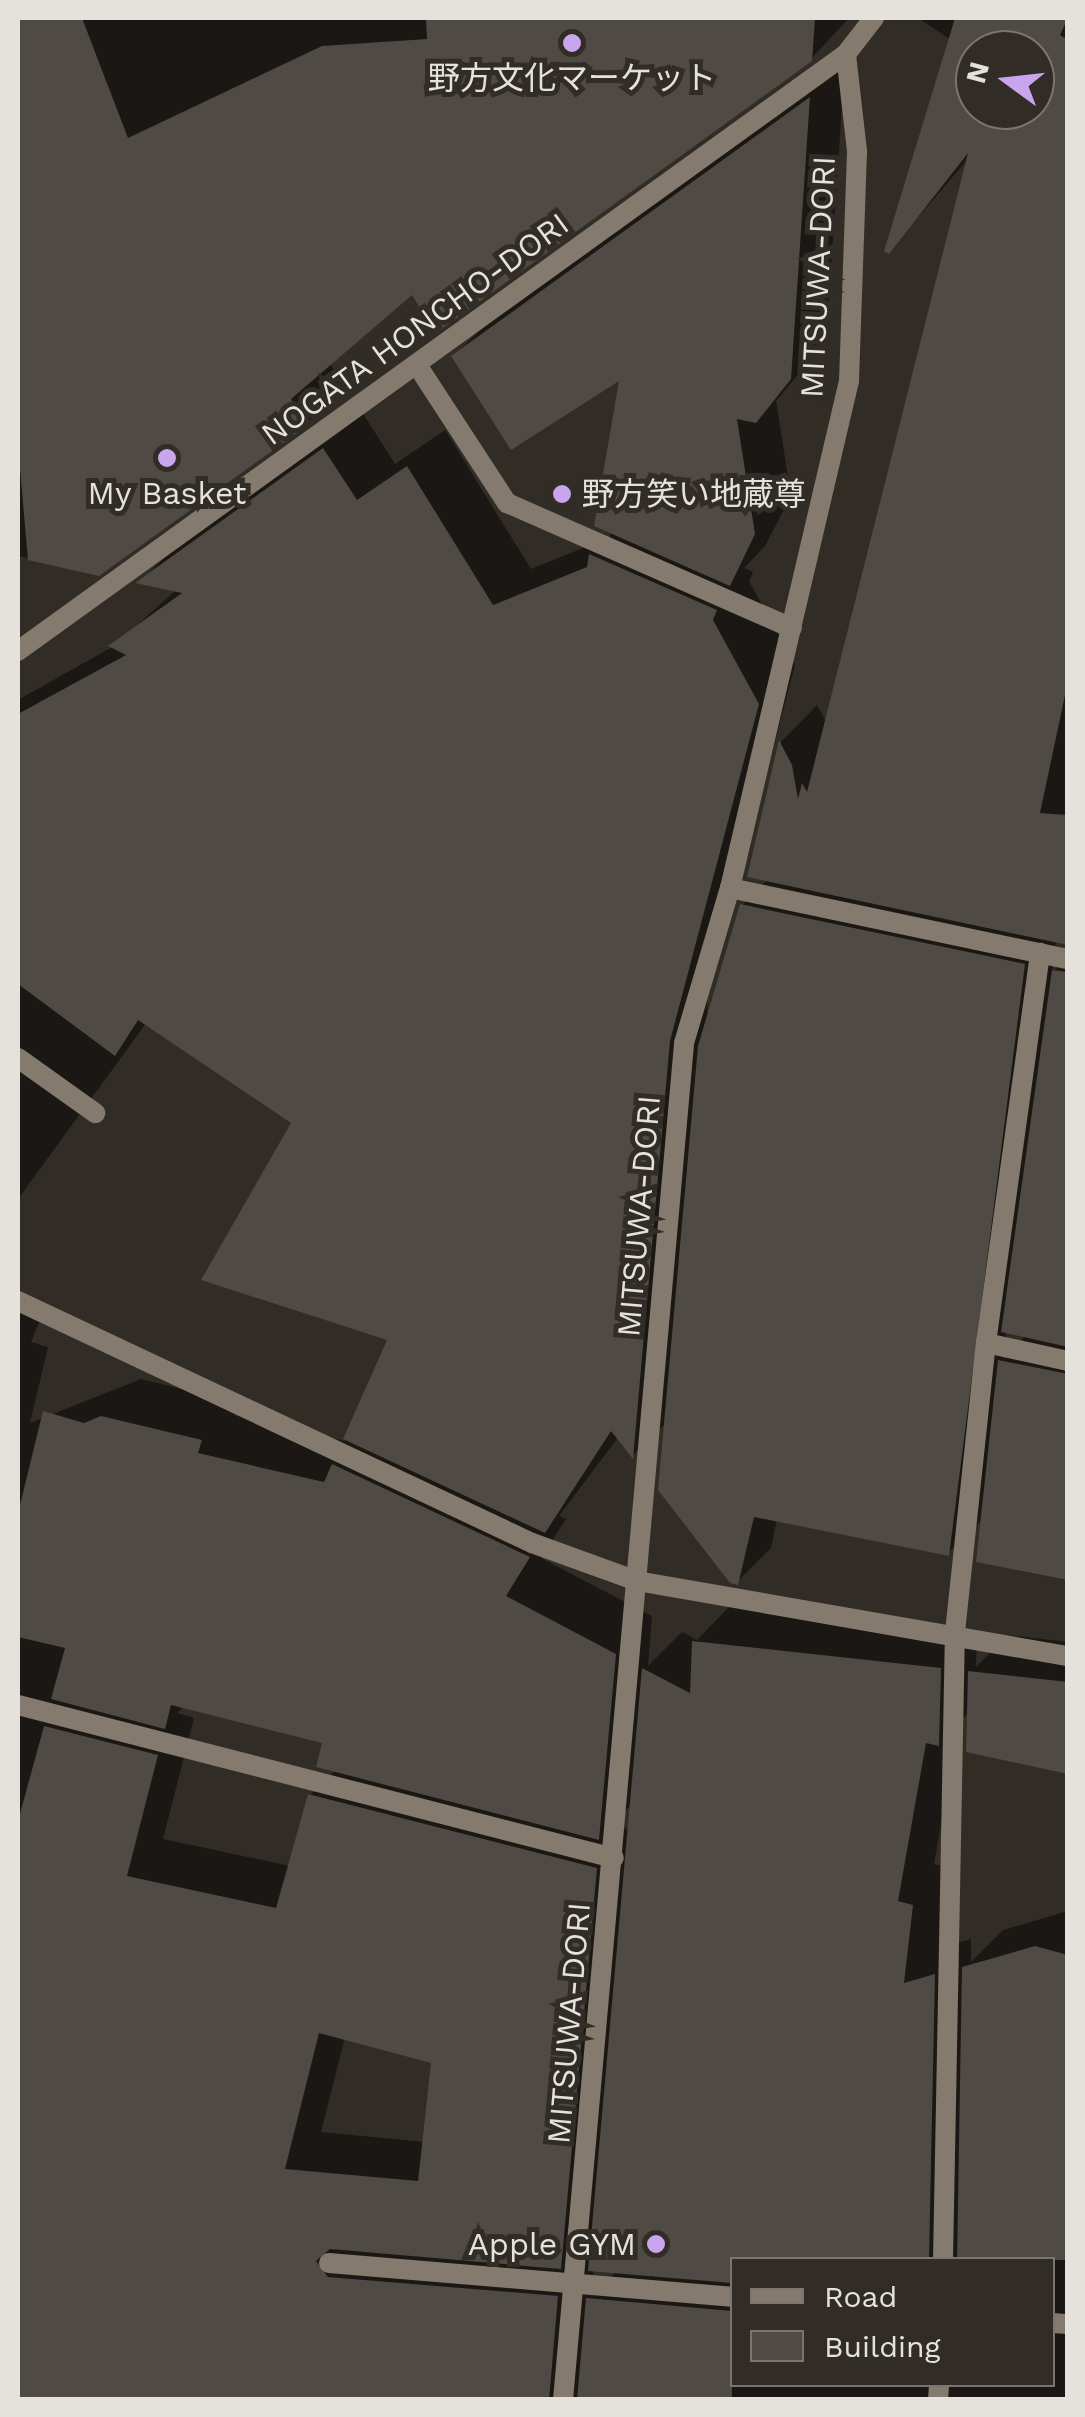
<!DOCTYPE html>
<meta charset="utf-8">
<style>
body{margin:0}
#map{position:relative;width:1085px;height:2417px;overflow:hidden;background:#312c26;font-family:"Work Sans","Noto Sans JP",sans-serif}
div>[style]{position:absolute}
.shadow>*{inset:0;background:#0007}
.building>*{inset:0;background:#4f4a43}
.lane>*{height:20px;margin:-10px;padding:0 10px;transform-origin:10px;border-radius:10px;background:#847a6d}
.street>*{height:20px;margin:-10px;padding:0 10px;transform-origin:10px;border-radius:10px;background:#847a6d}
.dots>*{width:28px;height:28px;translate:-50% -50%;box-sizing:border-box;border:5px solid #312c26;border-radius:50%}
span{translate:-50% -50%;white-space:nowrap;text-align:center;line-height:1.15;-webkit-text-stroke:10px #312c26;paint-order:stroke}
.poi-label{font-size:32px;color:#e5e2dd}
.left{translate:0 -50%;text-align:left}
.right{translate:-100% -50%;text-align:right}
.street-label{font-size:32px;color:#e5e2dd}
.frame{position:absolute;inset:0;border:20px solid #e5e2dd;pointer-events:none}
.legend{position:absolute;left:730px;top:2257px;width:325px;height:130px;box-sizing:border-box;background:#312c26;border:2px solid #79756f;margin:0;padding:12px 18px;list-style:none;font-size:30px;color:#e5e2dd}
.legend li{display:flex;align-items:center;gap:20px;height:50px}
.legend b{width:50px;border:2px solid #79756f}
.north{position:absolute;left:955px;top:30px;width:100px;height:100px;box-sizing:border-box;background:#312c26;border:2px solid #79756f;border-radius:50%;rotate:285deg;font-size:28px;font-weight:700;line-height:40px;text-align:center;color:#e5e2dd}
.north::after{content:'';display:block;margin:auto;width:35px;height:45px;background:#c9a5ee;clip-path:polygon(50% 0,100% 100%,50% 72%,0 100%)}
</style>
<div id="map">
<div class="shadow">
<i style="clip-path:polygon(18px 18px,849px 18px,811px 59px,412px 291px,329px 362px,344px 385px,307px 423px,54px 563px,18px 556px)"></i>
<i style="clip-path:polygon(evenodd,918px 18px,1068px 18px,1068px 942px,1056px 940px,1052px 973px,1068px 957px,1068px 1577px,984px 1518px,948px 1553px,777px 1519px,771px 1548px,737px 1582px,667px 1422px,633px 1455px,619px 1436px,559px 1516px,566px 1519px,541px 1558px,652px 1616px,648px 1666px,682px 1632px,697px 1640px,732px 1604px,977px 1632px,976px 1667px,1008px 1635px,1068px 1642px,1068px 1772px,970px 1711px,959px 1722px,934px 1864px,950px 1868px,941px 1947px,971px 1939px,971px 1962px,1003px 1930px,1068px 1911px,1068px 2400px,18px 2400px,18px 1307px,40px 1320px,31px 1342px,48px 1347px,30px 1423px,141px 1379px,238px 1403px,234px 1415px,345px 1441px,390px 1338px,295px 1122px,147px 1022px,18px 1199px,18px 700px,114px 646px,176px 590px,140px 582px,176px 546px,362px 412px,395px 464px,445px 430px,531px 569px,610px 537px,623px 376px,454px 356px,490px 320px,845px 64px,826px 341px,776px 401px,791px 496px,765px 546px,744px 568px,753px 572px,749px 581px,795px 665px,707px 1002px,708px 1020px,742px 905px,768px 879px,750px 876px,781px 742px,817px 705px,827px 723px,969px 158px,889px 251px,951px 40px,918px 18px,975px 50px,1035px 50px,1035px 110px,975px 110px,975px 50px,918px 18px,1006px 1331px,1026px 1335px,1003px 1359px,1006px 1331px,918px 18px,184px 1706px,326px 1741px,336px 1770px,310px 1795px,290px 1866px,163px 1839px,194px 1718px,177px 1713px,184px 1706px,918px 18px,633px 1803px,630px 1830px,611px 1825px,633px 1803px,918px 18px,345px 2037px,434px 2061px,425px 2142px,321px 2132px,345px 2037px,918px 18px,594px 2232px,592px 2259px,569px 2257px,594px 2232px,918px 18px,732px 2260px,1052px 2260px,1052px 2384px,732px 2384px,732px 2260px,918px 18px,594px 2269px,617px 2271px,591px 2296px,594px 2269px)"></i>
</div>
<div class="building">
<i style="clip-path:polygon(18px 18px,82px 18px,128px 138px,322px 46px,427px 39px,426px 18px,815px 18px,812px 61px,436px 333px,412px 295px,291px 399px,308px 425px,99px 576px,28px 560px,18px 446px)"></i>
<i style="clip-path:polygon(evenodd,955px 18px,1068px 18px,1060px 35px,1068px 40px,1068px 681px,1040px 813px,1068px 815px,1068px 945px,747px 877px,779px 740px,792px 765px,798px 799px,802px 783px,807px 792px,968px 153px,889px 254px,884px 251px,955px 18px,975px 50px,1035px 50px,1035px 110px,975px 110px,975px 50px)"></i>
<i style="clip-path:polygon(810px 97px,791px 379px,756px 423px,737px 419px,755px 534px,730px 586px,594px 526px,619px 381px,511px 450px,451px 356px)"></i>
<i style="clip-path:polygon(323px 448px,357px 500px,407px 466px,493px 605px,587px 567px,589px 554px,717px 610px,713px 620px,759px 704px,670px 1041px,633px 1459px,611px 1431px,545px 1533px,343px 1439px,387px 1340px,201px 1280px,291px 1123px,138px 1020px,115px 1056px,18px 984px,18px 714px,126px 655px,108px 646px,182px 593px,135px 583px)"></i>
<i style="clip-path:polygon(740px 904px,1025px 964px,949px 1556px,754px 1517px,738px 1585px,730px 1583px,658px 1490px,698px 1046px)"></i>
<i style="clip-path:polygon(1052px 970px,1068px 972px,1068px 1347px,1001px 1332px)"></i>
<i style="clip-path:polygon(998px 1360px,1068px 1374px,1068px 1580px,976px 1562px)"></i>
<i style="clip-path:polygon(43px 1411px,84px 1423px,101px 1416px,202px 1440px,198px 1453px,324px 1482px,332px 1464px,530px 1557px,506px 1596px,616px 1654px,599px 1840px,316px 1767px,322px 1743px,171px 1705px,165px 1729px,51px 1699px,65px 1648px,18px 1637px,18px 1513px)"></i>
<i style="clip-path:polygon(692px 1641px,941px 1668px,939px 1746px,926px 1743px,898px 1901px,913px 1905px,904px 1983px,935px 1974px,929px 2260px,732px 2260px,732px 2283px,588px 2271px,642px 1668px,690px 1693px)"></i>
<i style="clip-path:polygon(968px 1671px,1068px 1682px,1068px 1774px,966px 1752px)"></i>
<i style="clip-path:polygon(evenodd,44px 1726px,158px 1755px,127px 1876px,276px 1908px,308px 1794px,597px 1868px,561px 2269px,330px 2249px,316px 2261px,328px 2277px,558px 2296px,549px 2400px,18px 2400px,18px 1821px,44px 1726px,319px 2033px,431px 2063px,418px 2181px,285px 2169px,319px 2033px)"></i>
<i style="clip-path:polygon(1035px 1946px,1068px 1955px,1068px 2260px,957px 2260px,962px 1967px)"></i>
<i style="clip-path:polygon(586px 2298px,732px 2311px,732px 2400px,577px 2400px)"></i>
</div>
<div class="lane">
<i style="left:417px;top:365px;width:165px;rotate:56.9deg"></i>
<i style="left:507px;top:503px;width:311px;rotate:23.7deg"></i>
<i style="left:730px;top:888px;width:345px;rotate:11.9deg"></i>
<i style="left:18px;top:1058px;width:95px;rotate:35.5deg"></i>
<i style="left:986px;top:1343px;width:84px;rotate:12.4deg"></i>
<i style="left:943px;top:2260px;width:628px;rotate:-88.91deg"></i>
<i style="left:955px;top:1632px;width:291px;rotate:-83.9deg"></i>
<i style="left:986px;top:1343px;width:394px;rotate:-82.1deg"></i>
<i style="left:329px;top:2263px;width:404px;rotate:4.8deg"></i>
<i style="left:1052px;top:2323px;width:16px;rotate:4deg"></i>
<i style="left:938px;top:2400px;width:16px;rotate:-86deg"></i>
</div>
<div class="street">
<i style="left:18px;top:651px;width:1021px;rotate:-35.79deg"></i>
<i style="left:846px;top:54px;width:46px;rotate:-52.1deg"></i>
<i style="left:18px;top:1301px;width:568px;rotate:25.21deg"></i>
<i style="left:532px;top:1543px;width:112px;rotate:19.9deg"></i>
<i style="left:637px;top:1581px;width:437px;rotate:9.9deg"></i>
<i style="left:18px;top:1705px;width:615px;rotate:14.4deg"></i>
<i style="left:563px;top:2400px;width:1362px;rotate:-84.9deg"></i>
<i style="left:684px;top:1043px;width:162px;rotate:-73.5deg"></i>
<i style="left:730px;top:888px;width:521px;rotate:-76.79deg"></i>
<i style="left:849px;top:381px;width:230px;rotate:-88deg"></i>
<i style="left:857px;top:151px;width:98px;rotate:-96.5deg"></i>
</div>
<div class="dots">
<i style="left:572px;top:43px;background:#c9a5ee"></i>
<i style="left:167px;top:458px;background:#c9a5ee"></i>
<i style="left:562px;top:494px;background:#c9a5ee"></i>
<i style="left:656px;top:2244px;background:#c9a5ee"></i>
</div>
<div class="poi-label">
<span style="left:572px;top:78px">野方文化マーケット</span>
<span style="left:167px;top:493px">My Basket</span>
<span class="left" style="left:582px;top:494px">野方笑い地蔵尊</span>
<span class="right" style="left:636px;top:2244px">Apple GYM</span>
</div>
<div class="street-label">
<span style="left:818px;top:277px;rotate:-87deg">MITSUWA-DORI</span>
<span style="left:415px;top:329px;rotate:-36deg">NOGATA HONCHO-DORI</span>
<span style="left:639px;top:1216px;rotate:-85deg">MITSUWA-DORI</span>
<span style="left:569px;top:2023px;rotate:-85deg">MITSUWA-DORI</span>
</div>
<div class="frame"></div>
<ul class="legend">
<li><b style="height:12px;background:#847a6d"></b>Road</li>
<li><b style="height:28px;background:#4f4a43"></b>Building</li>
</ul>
<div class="north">N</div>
</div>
